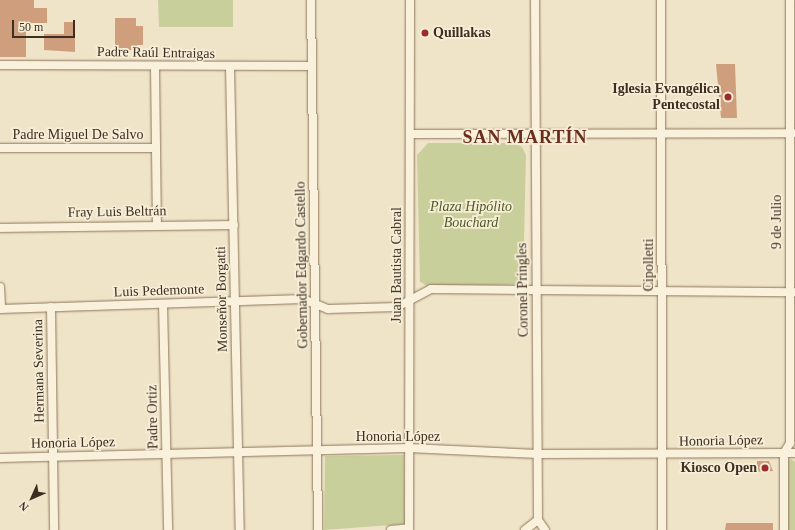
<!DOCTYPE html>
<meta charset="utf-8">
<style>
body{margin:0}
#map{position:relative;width:795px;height:530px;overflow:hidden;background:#f0e4c8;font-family:Georgia,serif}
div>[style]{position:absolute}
.green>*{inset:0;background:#c9cf9b}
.building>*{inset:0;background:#cf9f7d}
.roads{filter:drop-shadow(0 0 1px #8d765c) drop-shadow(0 0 1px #8d765c)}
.minor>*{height:8px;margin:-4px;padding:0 4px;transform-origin:4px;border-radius:4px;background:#faf1dc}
.dots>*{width:11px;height:11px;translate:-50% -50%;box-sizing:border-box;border:2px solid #f7eed8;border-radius:50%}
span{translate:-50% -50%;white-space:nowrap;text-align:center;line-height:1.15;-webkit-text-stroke:3.5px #f7eed8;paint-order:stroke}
.poi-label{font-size:14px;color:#3d2e20;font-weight:700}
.left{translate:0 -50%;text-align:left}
.right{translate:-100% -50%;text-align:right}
.street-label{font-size:14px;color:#3d2e20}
.park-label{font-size:14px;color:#4d5a26;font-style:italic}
.district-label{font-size:18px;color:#6b2e1e;font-weight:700;letter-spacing:1px}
.north{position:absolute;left:12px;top:478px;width:40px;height:40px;-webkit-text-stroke:3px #f7eed8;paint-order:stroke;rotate:225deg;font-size:11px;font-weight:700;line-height:16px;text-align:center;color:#3d2e20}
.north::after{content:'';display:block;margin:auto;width:14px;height:18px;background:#3d2e20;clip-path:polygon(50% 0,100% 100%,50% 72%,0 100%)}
.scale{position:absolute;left:12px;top:20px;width:63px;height:18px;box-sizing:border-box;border:2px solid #3d2e20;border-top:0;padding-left:5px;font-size:12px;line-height:14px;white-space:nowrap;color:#3d2e20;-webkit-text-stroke:3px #f7eed8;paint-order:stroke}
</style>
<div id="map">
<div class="green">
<i style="clip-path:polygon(158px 0,233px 0,233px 27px,159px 27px)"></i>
<i style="clip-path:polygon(428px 143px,515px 143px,522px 147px,526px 155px,523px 284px,429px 287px,420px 282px,417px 155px)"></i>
<i style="clip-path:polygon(404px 455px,405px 524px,324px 530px,325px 456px)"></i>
<i style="clip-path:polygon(791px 459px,795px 462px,795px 530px,786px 530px,788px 461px)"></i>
</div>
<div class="building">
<i style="clip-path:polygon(0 0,34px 0,34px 8px,47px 8px,47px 23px,26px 23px,26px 57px,0 57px)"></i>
<i style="clip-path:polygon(115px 18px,136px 18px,136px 26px,143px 26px,143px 45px,137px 45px,137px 50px,115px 50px)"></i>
<i style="clip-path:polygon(64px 22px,75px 22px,75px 52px,44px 50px,44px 34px,64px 34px)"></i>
<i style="clip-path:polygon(716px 64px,735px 64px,737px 118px,721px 118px)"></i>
<i style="clip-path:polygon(757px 461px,769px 461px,773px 471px,757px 472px)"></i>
<i style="clip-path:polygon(726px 523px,773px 523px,773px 530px,725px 530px)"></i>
</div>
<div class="roads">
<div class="minor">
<i style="left:311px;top:0;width:530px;rotate:89.24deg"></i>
<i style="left:535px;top:0;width:520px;rotate:89.67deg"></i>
<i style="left:538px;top:520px;width:12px;rotate:55deg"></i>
<i style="left:661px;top:0;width:530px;rotate:89.89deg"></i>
<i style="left:0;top:65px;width:312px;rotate:0.2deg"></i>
<i style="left:155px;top:66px;width:158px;rotate:89.3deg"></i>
<i style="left:230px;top:67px;width:463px;rotate:88.8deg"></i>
<i style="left:410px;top:134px;width:385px;rotate:-0.1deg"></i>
<i style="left:0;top:148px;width:156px"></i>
<i style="left:0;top:228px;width:234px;rotate:-0.7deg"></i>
<i style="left:0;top:287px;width:22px;rotate:87deg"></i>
<i style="left:163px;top:304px;width:226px;rotate:88.7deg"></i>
<i style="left:51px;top:307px;width:223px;rotate:89.2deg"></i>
<i style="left:0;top:309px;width:303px;rotate:-1.9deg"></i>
<i style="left:303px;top:299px;width:27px;rotate:22deg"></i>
<i style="left:328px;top:309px;width:69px;rotate:-1.7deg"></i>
<i style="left:397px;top:307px;width:38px;rotate:-28deg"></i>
<i style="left:431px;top:289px;width:364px;rotate:0.5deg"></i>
<i style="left:0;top:458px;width:409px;rotate:-1.4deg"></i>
<i style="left:409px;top:448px;width:129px;rotate:2.7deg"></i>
<i style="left:538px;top:454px;width:257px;rotate:-0.2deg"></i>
<i style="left:391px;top:530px;width:18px;rotate:-6deg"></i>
<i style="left:409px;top:530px;width:530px;rotate:-89.89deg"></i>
<i style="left:525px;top:530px;width:16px;rotate:-38deg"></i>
<i style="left:784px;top:530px;width:77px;rotate:-90deg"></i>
<i style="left:784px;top:453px;width:12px;rotate:-59deg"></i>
<i style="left:790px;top:443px;width:443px;rotate:-90deg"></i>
</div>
</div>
<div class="dots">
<i style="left:425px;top:33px;background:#9e2a2b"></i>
<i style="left:728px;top:97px;background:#9e2a2b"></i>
<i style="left:765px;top:468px;background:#9e2a2b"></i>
</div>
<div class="poi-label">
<span class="left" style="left:433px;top:33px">Quillakas</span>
<span class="right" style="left:720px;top:97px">Iglesia Evangélica<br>Pentecostal</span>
<span class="right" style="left:757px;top:468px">Kiosco Open</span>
</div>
<div class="street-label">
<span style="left:156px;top:53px;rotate:1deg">Padre Raúl Entraigas</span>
<span style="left:78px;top:135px">Padre Miguel De Salvo</span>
<span style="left:117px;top:212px;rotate:-1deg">Fray Luis Beltrán</span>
<span style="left:777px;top:222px;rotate:-90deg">9 de Julio</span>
<span style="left:302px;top:265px;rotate:-91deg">Gobernador Edgardo Castello</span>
<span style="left:397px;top:265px;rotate:-90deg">Juan Bautista Cabral</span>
<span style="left:649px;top:265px;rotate:-90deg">Cipolletti</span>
<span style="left:523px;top:290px;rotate:-91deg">Coronel Pringles</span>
<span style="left:159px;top:291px;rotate:-2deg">Luis Pedemonte</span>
<span style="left:222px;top:299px;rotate:-91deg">Monseñor Borgatti</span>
<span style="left:39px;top:371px;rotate:-91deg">Hermana Severina</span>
<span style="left:153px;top:417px;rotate:-91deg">Padre Ortiz</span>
<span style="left:398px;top:437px">Honoria López</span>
<span style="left:721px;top:441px;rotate:-1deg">Honoria López</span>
<span style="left:73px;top:443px;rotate:-1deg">Honoria López</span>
</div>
<div class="park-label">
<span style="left:471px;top:215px">Plaza Hipólito<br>Bouchard</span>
</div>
<div class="district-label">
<span style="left:525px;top:137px">SAN MARTÍN</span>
</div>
<div class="north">N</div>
<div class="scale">50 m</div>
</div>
